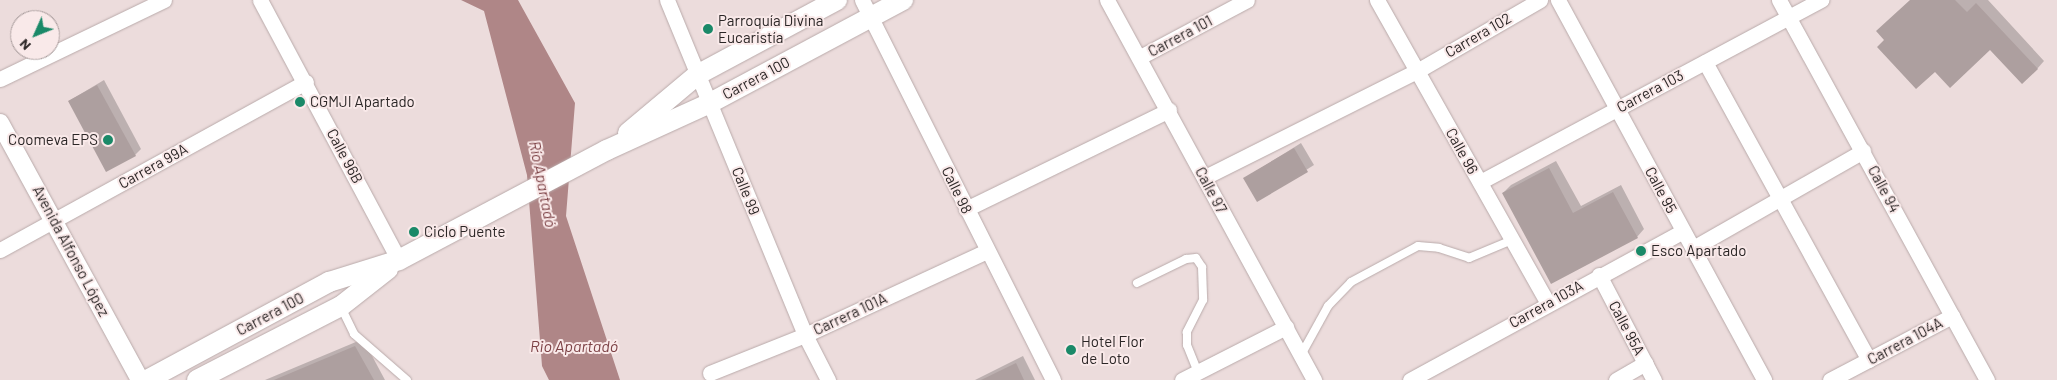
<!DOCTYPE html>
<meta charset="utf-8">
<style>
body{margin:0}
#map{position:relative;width:2057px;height:380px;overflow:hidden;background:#ecdcdc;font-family:Barlow,sans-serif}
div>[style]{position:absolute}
.water>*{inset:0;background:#af8687}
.shadow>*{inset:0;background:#0003}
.building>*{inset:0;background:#ad9f9f}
.roads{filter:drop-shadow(0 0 1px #b9aaaa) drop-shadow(0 0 1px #b9aaaa)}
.service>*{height:8px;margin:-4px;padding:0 4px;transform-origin:4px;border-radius:4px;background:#fff}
.minor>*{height:15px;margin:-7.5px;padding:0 7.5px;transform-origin:7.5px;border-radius:7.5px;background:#fff}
.tertiary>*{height:18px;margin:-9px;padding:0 9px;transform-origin:9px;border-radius:9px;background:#fff}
.secondary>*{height:20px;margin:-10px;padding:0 10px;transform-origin:10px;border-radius:10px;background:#fff}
.dots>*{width:14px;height:14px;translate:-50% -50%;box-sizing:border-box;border:2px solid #f9e9e9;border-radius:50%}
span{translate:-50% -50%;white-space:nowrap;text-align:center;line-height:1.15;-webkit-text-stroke:4px #f9e9e9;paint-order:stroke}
.poi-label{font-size:15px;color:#2b2626}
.left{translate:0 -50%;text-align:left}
.right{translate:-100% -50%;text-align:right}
.street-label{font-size:15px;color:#2b2626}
.water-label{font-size:16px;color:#7d4246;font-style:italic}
.north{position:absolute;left:10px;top:10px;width:50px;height:50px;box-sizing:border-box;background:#f9e9e9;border:1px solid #a79b9b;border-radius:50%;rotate:226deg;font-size:14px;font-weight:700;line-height:20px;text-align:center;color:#2b2626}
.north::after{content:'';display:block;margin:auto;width:18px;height:22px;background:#1a8968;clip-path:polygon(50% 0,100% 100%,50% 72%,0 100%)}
</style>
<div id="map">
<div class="water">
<i style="clip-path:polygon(461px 0,518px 0,575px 103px,566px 216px,620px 380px,549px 380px,542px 366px,527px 175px,484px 11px)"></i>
</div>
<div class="shadow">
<i style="clip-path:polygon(1911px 0,1988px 0,2044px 61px,2037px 69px,1990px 49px,1935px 70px,1886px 40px)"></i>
<i style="clip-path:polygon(104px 80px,141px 149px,135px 155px,69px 101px)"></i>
<i style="clip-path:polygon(1301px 143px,1314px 165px,1258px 200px,1245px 178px)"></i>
<i style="clip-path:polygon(1556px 161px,1581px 206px,1621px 185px,1644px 229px,1637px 237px,1503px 193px,1511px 185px)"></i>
<i style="clip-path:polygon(363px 339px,385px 380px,265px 380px)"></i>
<i style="clip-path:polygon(1023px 356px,1035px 380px,975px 380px)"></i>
</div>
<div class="building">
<i style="clip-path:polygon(1910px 0,1955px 0,1967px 12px,1976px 3px,2038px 69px,2022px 84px,1990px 50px,1950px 88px,1935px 72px,1916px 89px,1877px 47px,1884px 40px,1876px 31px)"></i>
<i style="clip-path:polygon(97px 85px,136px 156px,106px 172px,68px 101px)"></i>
<i style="clip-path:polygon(1294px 148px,1308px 172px,1257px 202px,1243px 178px)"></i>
<i style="clip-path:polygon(1549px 168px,1573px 213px,1613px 192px,1638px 238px,1551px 284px,1502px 193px)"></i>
<i style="clip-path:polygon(355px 346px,374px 380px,274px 380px)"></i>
<i style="clip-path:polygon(1016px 363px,1024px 380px,981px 380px)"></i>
</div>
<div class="roads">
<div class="service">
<i style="left:1137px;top:283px;width:55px;rotate:-26.1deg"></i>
<i style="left:1186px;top:259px;width:10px;rotate:-6deg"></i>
<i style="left:1196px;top:258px;width:11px;rotate:56deg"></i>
<i style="left:1202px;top:267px;width:33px;rotate:88deg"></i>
<i style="left:1203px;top:300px;width:36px;rotate:117deg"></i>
<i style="left:1187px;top:332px;width:13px;rotate:90deg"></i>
<i style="left:1187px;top:345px;width:29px;rotate:68deg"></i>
<i style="left:341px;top:307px;width:30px;rotate:64deg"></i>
<i style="left:354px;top:334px;width:70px;rotate:41deg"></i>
<i style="left:1301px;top:355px;width:56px;rotate:-61.1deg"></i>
<i style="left:1328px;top:306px;width:33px;rotate:-46deg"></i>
<i style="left:1351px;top:282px;width:76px;rotate:-28.2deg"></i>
<i style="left:1418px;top:246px;width:21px;rotate:5deg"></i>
<i style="left:1439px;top:248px;width:32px;rotate:18deg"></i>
<i style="left:1469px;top:258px;width:47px;rotate:-22.7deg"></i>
</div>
<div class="minor">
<i style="left:260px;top:0;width:295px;rotate:61.9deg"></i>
<i style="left:667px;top:0;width:362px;rotate:67.6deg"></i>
<i style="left:805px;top:335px;width:51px;rotate:62.9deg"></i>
<i style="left:862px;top:0;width:425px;rotate:63.3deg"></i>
<i style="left:1107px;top:0;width:433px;rotate:61.4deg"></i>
<i style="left:1377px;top:0;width:347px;rotate:60.6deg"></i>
<i style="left:1558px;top:0;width:432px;rotate:61.5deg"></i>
<i style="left:1779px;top:0;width:433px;rotate:61.3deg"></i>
<i style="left:1140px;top:57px;width:121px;rotate:-28deg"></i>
<i style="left:1705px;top:62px;width:340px;rotate:61.2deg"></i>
<i style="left:0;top:79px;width:182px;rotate:-25.7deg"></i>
<i style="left:1205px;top:177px;width:237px;rotate:-26.6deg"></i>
<i style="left:1417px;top:71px;width:142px;rotate:-30deg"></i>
<i style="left:1480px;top:182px;width:387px;rotate:-28.1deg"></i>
<i style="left:966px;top:209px;width:226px;rotate:-26deg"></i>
<i style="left:1693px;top:248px;width:196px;rotate:-29.7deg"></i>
<i style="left:0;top:250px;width:349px;rotate:-28.8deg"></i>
<i style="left:1599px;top:275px;width:119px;rotate:62.4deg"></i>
<i style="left:710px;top:373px;width:102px;rotate:-21.8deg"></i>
<i style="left:805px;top:335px;width:200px;rotate:-24.8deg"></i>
<i style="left:1182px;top:380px;width:117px;rotate:-27deg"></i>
<i style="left:1410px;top:380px;width:311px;rotate:-28.6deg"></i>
<i style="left:1616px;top:380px;width:34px;rotate:-30deg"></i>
<i style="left:1830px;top:380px;width:138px;rotate:-27.7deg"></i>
</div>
<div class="tertiary">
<i style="left:0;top:123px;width:293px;rotate:61.4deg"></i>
</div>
<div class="secondary">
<i style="left:628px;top:133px;width:90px;rotate:-40deg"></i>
<i style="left:697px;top:75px;width:159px;rotate:-28.2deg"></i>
<i style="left:147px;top:380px;width:207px;rotate:-28.3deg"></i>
<i style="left:329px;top:282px;width:73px;rotate:-17.4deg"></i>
<i style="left:399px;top:260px;width:235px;rotate:-27.9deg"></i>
<i style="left:607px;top:150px;width:113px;rotate:-24.5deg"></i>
<i style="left:710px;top:103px;width:219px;rotate:-28.1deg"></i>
<i style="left:197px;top:380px;width:162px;rotate:-27.2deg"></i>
<i style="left:341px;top:306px;width:60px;rotate:-38.2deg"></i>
</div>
</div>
<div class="dots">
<i style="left:708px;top:29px;background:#1a8968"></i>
<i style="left:300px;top:102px;background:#1a8968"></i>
<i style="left:108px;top:140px;background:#1a8968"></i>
<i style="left:414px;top:232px;background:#1a8968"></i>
<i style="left:1641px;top:251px;background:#1a8968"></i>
<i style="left:1071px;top:350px;background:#1a8968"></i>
</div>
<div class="poi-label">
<span class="left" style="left:718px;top:29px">Parroquía Divina<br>Eucaristía</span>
<span class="left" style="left:310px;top:102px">CGMJI Apartado</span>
<span class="right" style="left:98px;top:140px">Coomeva EPS</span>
<span class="left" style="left:424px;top:232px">Ciclo Puente</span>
<span class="left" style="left:1651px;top:251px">Esco Apartado</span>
<span class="left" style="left:1081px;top:350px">Hotel Flor<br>de Loto</span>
</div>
<div class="street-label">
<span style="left:1478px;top:35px;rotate:-30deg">Carrera 102</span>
<span style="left:1180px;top:36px;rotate:-28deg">Carrera 101</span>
<span style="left:756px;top:78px;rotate:-28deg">Carrera 100</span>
<span style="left:1650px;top:91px;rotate:-28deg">Carrera 103</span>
<span style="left:1462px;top:151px;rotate:61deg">Calle 96</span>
<span style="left:345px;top:156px;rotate:62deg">Calle 96B</span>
<span style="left:153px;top:166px;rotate:-29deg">Carrera 99A</span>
<span style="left:1884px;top:189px;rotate:62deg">Calle 94</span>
<span style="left:957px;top:190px;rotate:64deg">Calle 98</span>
<span style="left:1211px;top:190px;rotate:62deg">Calle 97</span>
<span style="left:1661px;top:190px;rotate:62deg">Calle 95</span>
<span style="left:746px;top:191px;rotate:68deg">Calle 99</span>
<span style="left:71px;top:251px;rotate:62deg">Avenida Alfonso López</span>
<span style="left:1546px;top:304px;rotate:-29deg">Carrera 103A</span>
<span style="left:270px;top:314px;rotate:-28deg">Carrera 100</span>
<span style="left:850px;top:314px;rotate:-25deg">Carrera 101A</span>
<span style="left:1627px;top:328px;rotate:62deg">Calle 95A</span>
<span style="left:1905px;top:341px;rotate:-28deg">Carrera 104A</span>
</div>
<div class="water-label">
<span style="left:543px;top:184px;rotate:79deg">Río Apartadó</span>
<span style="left:574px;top:346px">Rio Apartadó</span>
</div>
<div class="north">N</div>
</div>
